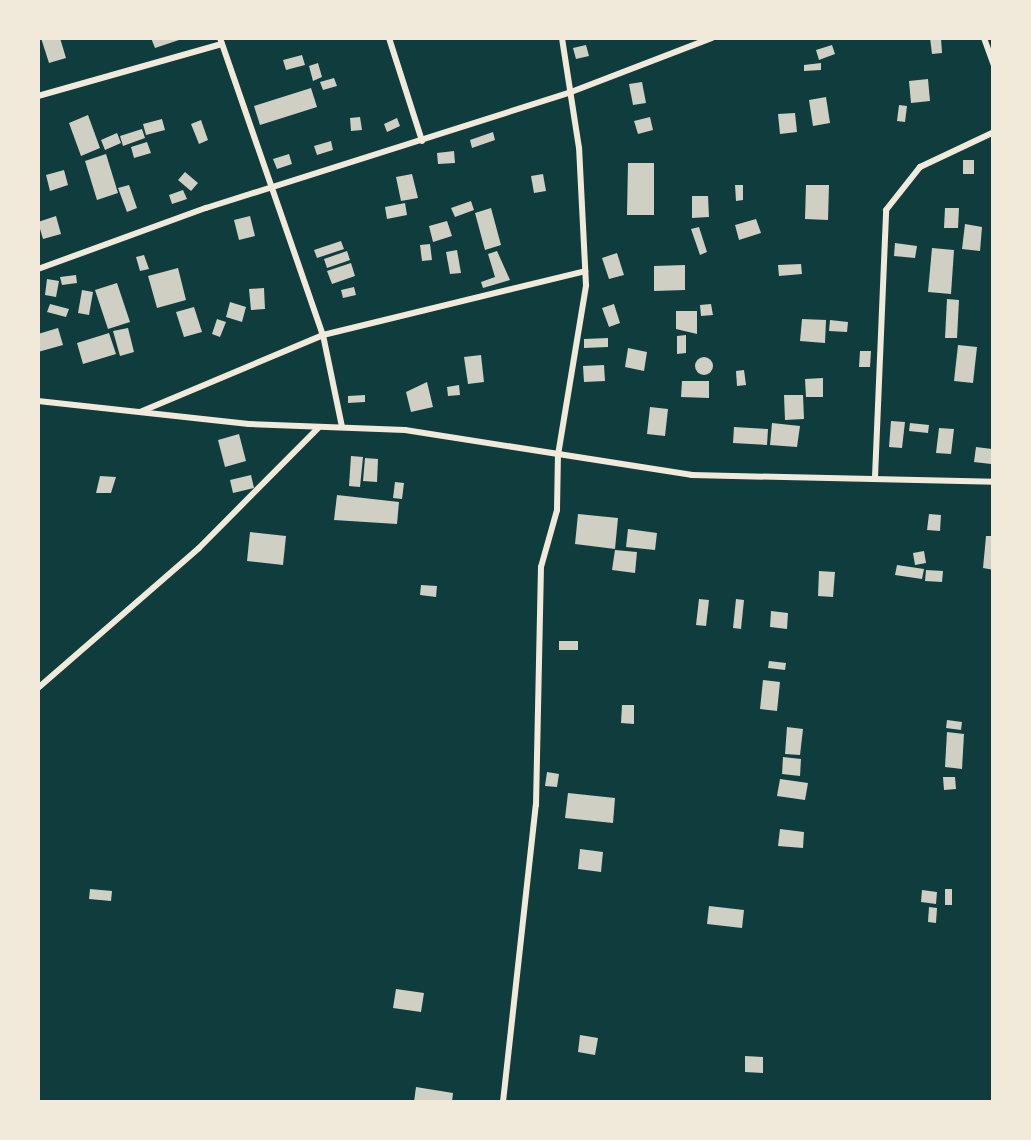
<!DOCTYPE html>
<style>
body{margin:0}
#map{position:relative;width:1031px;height:1140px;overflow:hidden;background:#0f3d3e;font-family:"Roboto Serif",serif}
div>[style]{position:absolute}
.building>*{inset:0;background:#cfcfc3}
.round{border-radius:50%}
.minor>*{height:6px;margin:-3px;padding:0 3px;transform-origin:3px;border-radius:3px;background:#f1e9da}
span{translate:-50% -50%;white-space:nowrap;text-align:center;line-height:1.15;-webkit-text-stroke:8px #f1e9da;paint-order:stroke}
.frame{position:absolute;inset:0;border:40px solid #f1e9da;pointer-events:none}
</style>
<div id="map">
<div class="building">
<i style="clip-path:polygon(41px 38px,60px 38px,66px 58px,49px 63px)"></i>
<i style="clip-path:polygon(151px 38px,185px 38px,155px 48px)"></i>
<i style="clip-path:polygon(930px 38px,941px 38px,942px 53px,932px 54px)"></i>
<i style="clip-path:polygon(586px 45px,589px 56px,576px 59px,573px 48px)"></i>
<i style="clip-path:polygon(832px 45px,835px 54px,819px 60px,816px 50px)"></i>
<i style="clip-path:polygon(302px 55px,305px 65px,286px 70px,283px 60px)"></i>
<i style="clip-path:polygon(318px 63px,322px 77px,313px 81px,309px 66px)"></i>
<i style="clip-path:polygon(821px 63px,821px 70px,804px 71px,804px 65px)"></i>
<i style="clip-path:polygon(334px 78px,337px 86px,323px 90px,320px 82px)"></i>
<i style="clip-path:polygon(928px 79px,930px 101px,911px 103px,909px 81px)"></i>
<i style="clip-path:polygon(642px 82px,646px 103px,633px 105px,629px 84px)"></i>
<i style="clip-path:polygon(311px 88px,317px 107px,260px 125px,254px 106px)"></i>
<i style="clip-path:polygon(826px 97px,830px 123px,813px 126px,809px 100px)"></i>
<i style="clip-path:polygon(899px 105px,907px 106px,905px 122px,897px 121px)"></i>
<i style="clip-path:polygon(795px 113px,797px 132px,780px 134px,778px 114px)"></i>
<i style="clip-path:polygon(88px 115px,100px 148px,81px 156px,69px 123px)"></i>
<i style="clip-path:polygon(360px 117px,362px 130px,351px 131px,350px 118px)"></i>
<i style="clip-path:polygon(650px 117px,653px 130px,638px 134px,634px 121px)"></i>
<i style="clip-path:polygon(397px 118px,400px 126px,387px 132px,384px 124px)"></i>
<i style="clip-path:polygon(162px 119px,165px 130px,146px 135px,143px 124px)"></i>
<i style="clip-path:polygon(201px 120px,208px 140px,199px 144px,191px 124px)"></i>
<i style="clip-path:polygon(142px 129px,145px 138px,123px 146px,120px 136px)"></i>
<i style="clip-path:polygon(493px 132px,495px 140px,472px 148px,470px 140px)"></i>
<i style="clip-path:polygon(117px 133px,121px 143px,105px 150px,101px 140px)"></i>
<i style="clip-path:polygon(331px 141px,333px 150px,317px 155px,314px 146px)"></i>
<i style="clip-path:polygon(147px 142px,151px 153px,134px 158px,131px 147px)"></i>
<i style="clip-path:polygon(454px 151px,455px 163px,438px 164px,437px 153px)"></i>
<i style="clip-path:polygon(106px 154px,118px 193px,97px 200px,85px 161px)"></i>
<i style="clip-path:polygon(289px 154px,292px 164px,277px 169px,273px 159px)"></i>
<i style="clip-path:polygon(963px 160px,974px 160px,974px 174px,963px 174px)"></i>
<i style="clip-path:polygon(628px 163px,654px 163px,654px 215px,627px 215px)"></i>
<i style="clip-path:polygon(64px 170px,68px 185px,50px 191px,46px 175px)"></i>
<i style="clip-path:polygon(185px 172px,198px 183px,191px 191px,178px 180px)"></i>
<i style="clip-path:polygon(412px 174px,418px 198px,401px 201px,396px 177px)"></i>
<i style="clip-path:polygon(543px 174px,546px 191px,534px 193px,531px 176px)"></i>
<i style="clip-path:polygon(129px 185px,137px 208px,127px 212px,118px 188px)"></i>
<i style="clip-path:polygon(735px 185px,743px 185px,743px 200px,736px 201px)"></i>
<i style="clip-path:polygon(806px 185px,829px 185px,828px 220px,805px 219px)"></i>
<i style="clip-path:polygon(183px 190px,187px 199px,172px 204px,169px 195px)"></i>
<i style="clip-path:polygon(692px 196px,708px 196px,709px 217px,692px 218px)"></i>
<i style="clip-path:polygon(471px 201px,474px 210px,455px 217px,451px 208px)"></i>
<i style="clip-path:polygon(405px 203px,407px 215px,387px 219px,385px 207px)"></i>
<i style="clip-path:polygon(491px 208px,501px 245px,485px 250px,475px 213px)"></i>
<i style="clip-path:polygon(945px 208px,959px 208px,958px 228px,944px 228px)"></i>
<i style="clip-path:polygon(56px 216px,61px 234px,43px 239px,38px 222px)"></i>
<i style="clip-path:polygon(250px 216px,255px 236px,239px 240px,234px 220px)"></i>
<i style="clip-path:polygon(756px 219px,761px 233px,739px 240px,735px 225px)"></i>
<i style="clip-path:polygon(447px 221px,452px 236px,433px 242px,429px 226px)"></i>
<i style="clip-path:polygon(965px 224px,982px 227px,980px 251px,962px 249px)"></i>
<i style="clip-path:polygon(699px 227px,707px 252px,700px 255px,691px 229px)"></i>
<i style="clip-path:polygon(341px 241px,344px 249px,317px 258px,314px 250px)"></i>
<i style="clip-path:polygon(895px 243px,917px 246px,915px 258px,894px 256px)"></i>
<i style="clip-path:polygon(430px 244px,432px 260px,422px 261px,420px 245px)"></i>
<i style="clip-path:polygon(932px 248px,954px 250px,951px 294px,928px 292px)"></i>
<i style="clip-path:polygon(457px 250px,461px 273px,450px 274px,446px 252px)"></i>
<i style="clip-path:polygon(347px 251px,350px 260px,327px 268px,324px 259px)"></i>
<i style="clip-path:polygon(497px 251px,510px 280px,483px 288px,481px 282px,495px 277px,488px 254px)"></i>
<i style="clip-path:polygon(617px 253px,624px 275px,609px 279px,602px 258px)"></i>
<i style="clip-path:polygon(144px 255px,149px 269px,140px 271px,136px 257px)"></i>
<i style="clip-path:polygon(351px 263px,355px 276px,332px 284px,327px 271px)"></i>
<i style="clip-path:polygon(801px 264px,802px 274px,779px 276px,778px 265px)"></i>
<i style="clip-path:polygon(685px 265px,685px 290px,654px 291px,654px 266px)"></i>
<i style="clip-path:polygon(178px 268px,186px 300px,157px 308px,148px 276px)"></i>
<i style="clip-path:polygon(76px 275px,77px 283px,62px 285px,60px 277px)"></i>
<i style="clip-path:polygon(47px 279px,59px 281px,56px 297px,45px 295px)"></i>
<i style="clip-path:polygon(117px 283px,130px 322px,108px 329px,95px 290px)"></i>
<i style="clip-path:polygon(354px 287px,356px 295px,343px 298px,341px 290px)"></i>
<i style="clip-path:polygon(264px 288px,265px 309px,251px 310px,249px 289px)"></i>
<i style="clip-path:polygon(82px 290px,93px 292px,89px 315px,78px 313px)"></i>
<i style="clip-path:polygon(947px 299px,959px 300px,957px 338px,945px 338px)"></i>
<i style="clip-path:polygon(230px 302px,246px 307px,242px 322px,226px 317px)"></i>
<i style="clip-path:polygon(50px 304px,69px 309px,66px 317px,47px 312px)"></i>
<i style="clip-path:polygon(614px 304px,620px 323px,609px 327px,602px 308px)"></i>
<i style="clip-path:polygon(711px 304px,713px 315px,701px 316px,700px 305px)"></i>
<i style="clip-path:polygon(194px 307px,202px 332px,184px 337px,176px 312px)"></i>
<i style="clip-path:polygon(676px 311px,697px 311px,697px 334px,676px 329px)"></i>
<i style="clip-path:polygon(217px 319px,226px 322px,220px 337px,212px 334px)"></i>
<i style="clip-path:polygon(802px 319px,826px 320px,825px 343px,800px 341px)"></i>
<i style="clip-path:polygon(830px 320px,848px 322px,847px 332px,829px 331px)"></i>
<i style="clip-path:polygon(58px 328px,63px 345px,38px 352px,38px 334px)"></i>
<i style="clip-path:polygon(128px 328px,134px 352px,120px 356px,113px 331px)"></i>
<i style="clip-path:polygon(109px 333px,116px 354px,83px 364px,77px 343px)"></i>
<i style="clip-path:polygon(686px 335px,686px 353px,677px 354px,677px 336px)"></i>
<i style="clip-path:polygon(608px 338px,608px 347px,584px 348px,584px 339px)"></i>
<i style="clip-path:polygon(958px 345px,977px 347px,973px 383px,954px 381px)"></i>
<i style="clip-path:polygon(628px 348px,647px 352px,644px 371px,625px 367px)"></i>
<i style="clip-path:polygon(860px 351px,871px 351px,870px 367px,859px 367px)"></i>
<i style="clip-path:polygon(481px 355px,484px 382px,468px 384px,464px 357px)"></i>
<i class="round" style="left:695px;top:357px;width:18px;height:18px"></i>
<i style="clip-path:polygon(604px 365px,605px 381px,584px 382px,583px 366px)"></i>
<i style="clip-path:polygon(744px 370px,746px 385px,737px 386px,736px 371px)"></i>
<i style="clip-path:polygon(823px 378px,823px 397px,806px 397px,805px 379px)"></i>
<i style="clip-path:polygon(682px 381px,709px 381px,709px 398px,681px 397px)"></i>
<i style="clip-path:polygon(427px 382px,433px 407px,411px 412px,406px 392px)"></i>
<i style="clip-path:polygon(459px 385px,460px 395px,448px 396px,447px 387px)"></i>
<i style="clip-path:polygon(365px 395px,365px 402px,348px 403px,348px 396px)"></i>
<i style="clip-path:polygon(784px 395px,803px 395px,804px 419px,785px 420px)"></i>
<i style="clip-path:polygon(650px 407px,668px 409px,665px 436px,647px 434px)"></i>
<i style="clip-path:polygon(891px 421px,905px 422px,902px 448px,889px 447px)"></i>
<i style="clip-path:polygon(772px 423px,800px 426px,797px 447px,770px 445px)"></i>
<i style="clip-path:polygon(910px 423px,929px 425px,928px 433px,909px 431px)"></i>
<i style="clip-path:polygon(734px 427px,768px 429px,767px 445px,733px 443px)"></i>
<i style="clip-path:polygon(939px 428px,954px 429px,951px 454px,936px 453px)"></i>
<i style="clip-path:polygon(239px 434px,246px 461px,225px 467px,218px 440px)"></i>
<i style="clip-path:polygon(976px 447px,992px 449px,991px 464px,974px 462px)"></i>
<i style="clip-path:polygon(351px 456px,363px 457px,360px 487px,349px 486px)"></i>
<i style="clip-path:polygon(365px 458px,378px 459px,377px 482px,363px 481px)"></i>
<i style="clip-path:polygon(251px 475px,254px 488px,233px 493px,230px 480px)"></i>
<i style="clip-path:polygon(100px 476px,116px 477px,111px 493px,96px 493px)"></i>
<i style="clip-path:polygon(395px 482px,404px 483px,402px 499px,393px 498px)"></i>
<i style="clip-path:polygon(337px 495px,399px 502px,397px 524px,334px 520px)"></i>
<i style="clip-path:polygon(578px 514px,618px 518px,615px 549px,575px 544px)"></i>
<i style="clip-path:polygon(929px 514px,941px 515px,940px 531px,927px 530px)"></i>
<i style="clip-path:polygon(628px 529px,657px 533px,655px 550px,626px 547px)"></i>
<i style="clip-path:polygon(250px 532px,286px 536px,283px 565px,247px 561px)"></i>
<i style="clip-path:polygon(986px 536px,994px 536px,994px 570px,983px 568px)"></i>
<i style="clip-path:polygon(615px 550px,637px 552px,635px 573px,612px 570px)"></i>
<i style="clip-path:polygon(924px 551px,926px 563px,915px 565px,913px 553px)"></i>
<i style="clip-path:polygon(897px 565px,924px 569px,922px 579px,895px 575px)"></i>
<i style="clip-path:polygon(926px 570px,943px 571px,942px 582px,925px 581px)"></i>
<i style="clip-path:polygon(819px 571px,835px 572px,833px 597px,818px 596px)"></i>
<i style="clip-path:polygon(421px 585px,437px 586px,436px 597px,420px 595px)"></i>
<i style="clip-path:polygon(699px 599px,709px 600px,706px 626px,696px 625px)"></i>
<i style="clip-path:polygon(736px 599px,744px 600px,741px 629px,733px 628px)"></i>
<i style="clip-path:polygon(771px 611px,788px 613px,787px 629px,770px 627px)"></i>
<i style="clip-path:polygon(559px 641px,578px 641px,578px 650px,559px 650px)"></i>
<i style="clip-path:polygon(769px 661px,786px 663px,785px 670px,768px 668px)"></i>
<i style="clip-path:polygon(763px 680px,780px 682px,777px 711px,760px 709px)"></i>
<i style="clip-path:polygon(622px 705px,634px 705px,634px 724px,621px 723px)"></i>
<i style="clip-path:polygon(947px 720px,962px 722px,961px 730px,946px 728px)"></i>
<i style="clip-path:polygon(787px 727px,803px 729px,800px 755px,785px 754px)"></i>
<i style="clip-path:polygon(947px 732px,964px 734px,962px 769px,945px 767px)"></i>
<i style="clip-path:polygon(783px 757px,801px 759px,800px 776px,782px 774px)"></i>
<i style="clip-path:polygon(547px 772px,559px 774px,557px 787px,545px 786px)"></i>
<i style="clip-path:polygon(943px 777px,955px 777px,956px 789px,944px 790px)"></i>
<i style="clip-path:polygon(780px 779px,808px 783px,805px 800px,777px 796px)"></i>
<i style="clip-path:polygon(568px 793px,615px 798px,613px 823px,565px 818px)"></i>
<i style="clip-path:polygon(780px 829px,804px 832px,803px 848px,778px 846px)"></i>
<i style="clip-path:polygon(580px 849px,603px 852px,601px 872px,578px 869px)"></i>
<i style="clip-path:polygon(90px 889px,112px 891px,111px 901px,89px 899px)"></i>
<i style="clip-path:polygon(945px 889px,952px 889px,952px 905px,945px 905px)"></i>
<i style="clip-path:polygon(922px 890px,937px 892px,936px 904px,921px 902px)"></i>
<i style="clip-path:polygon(709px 906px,744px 910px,742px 928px,707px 924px)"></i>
<i style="clip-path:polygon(929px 907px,937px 908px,936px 923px,928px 922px)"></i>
<i style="clip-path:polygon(396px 989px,424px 993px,421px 1012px,393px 1008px)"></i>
<i style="clip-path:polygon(580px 1035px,598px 1038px,595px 1055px,578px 1052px)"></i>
<i style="clip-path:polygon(745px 1056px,763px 1057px,763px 1073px,745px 1072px)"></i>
<i style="clip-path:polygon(416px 1087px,453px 1093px,452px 1102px,414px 1102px)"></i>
</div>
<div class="minor">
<i style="left:220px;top:38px;width:314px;rotate:70.9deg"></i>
<i style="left:323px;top:335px;width:94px;rotate:78.3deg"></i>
<i style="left:389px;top:38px;width:108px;rotate:72.2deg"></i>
<i style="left:984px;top:38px;width:30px;rotate:70deg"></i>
<i style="left:38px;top:96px;width:191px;rotate:-15.8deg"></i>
<i style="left:38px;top:269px;width:179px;rotate:-20deg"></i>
<i style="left:206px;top:208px;width:383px;rotate:-17.6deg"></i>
<i style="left:571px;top:92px;width:151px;rotate:-21deg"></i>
<i style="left:38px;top:401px;width:212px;rotate:6.2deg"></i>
<i style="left:249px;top:424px;width:156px;rotate:2.2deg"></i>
<i style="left:405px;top:430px;width:291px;rotate:8.9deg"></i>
<i style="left:692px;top:475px;width:302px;rotate:1.3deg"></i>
<i style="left:140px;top:412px;width:199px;rotate:-22.8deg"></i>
<i style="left:323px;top:335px;width:270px;rotate:-13.7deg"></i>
<i style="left:875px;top:477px;width:267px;rotate:-87.6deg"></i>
<i style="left:886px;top:210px;width:55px;rotate:-51.7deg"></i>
<i style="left:920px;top:167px;width:82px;rotate:-25.3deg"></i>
<i style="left:38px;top:688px;width:213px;rotate:-41deg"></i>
<i style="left:199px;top:548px;width:169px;rotate:-45.2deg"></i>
<i style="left:503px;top:1102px;width:299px;rotate:-83.7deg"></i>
<i style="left:536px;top:805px;width:238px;rotate:-88.8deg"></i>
<i style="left:541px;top:567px;width:59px;rotate:-74.3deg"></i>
<i style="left:557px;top:510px;width:55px;rotate:-89deg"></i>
<i style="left:558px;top:455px;width:172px;rotate:-80.6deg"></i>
<i style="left:586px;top:285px;width:137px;rotate:-92.9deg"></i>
<i style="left:579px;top:148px;width:111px;rotate:-98.8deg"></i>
</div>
<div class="frame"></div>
</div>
